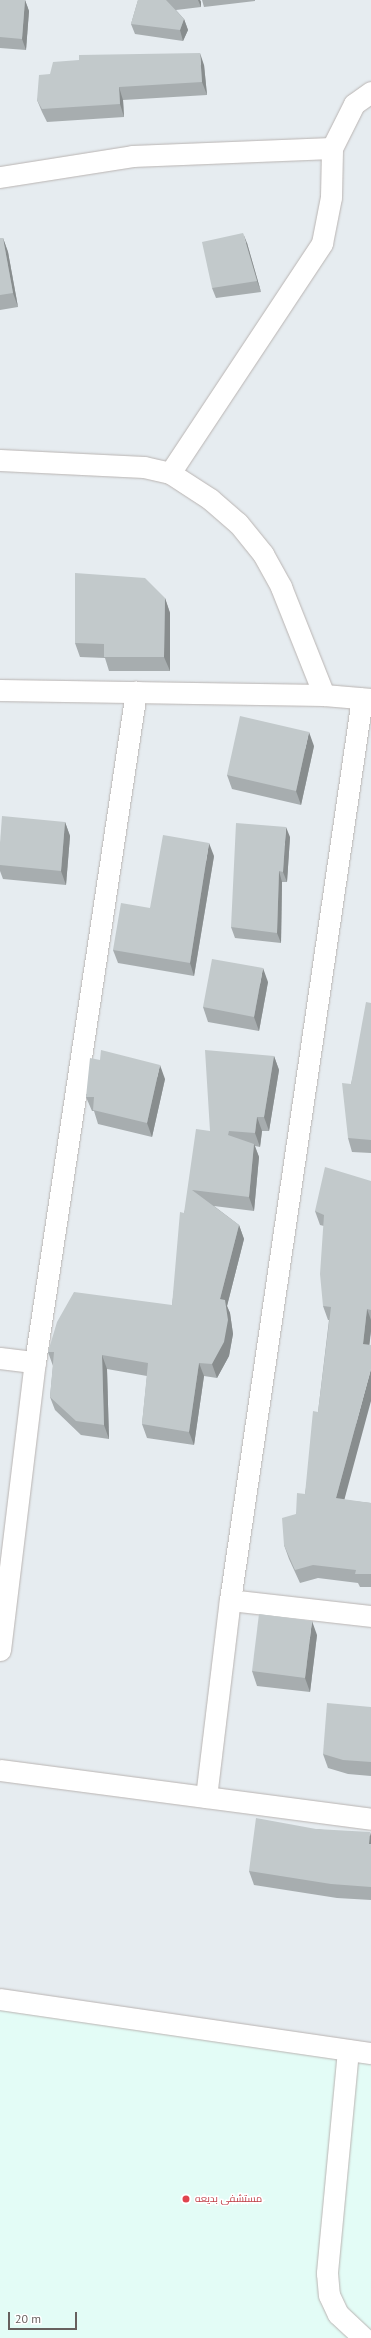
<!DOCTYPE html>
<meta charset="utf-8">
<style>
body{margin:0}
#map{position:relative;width:371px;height:2338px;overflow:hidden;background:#e6ecf0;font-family:"PT Sans",Cairo,sans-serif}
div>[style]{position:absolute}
.medical>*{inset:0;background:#e3fcf6}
.roads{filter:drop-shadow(0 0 1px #b9b4b2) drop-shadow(0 0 1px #b9b4b2)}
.minor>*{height:21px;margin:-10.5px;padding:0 10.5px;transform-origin:10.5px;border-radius:10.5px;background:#fff}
.wall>*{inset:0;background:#a7adaf}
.shaded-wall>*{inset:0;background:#888d8e}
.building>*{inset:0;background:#c2c9cb}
.dots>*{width:11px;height:11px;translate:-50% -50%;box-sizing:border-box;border:2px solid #fff;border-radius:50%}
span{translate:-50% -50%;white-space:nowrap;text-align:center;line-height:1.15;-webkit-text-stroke:3px #fff;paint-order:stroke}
.health-label{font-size:10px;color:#be3a42}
.left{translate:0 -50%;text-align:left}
.scale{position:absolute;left:8px;top:2312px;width:69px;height:18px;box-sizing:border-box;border:2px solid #67605e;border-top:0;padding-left:5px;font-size:12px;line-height:14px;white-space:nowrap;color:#67605e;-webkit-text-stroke:3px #fff;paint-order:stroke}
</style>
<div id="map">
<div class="medical">
<i style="clip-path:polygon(0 2006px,371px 2059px,371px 2338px,0 2338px)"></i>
</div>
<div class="roads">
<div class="minor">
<i style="left:0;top:177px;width:134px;rotate:-9deg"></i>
<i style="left:132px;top:156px;width:200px;rotate:-2.3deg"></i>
<i style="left:0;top:460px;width:144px;rotate:2.8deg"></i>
<i style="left:144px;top:467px;width:27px;rotate:13deg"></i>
<i style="left:170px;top:473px;width:48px;rotate:33deg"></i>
<i style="left:210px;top:499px;width:37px;rotate:41deg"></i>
<i style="left:238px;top:523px;width:40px;rotate:51deg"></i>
<i style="left:263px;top:554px;width:38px;rotate:61deg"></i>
<i style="left:281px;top:587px;width:116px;rotate:68.3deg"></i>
<i style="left:170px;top:473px;width:276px;rotate:-56.5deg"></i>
<i style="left:322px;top:243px;width:47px;rotate:-78.9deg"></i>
<i style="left:331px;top:197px;width:49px;rotate:-88.8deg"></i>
<i style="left:332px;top:148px;width:49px;rotate:-63.4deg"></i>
<i style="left:354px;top:104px;width:21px;rotate:-35deg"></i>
<i style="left:0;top:690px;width:324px;rotate:0.9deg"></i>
<i style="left:324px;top:695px;width:47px;rotate:4.9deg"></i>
<i style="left:0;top:1358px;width:35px;rotate:7deg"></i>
<i style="left:230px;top:1600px;width:142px;rotate:6.5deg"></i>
<i style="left:0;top:1650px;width:290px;rotate:-83.1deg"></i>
<i style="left:35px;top:1362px;width:678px;rotate:-81.43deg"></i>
<i style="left:0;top:1770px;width:374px;rotate:7.5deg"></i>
<i style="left:206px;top:1797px;width:198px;rotate:-83.1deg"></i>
<i style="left:230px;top:1600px;width:911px;rotate:-81.67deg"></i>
<i style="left:0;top:1999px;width:375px;rotate:8.3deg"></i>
<i style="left:348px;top:2050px;width:224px;rotate:95.4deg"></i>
<i style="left:327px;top:2273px;width:22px;rotate:85deg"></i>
<i style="left:329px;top:2295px;width:21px;rotate:65deg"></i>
<i style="left:338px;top:2314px;width:35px;rotate:43deg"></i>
</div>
</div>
<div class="wall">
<i style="clip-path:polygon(0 0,25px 0,29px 11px,26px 50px,0 48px)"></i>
<i style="clip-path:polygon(138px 0,200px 0,201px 2px,201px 7px,176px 10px,184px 19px,188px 30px,183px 41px,135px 34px,131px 24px)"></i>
<i style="clip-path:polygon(202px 0,255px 0,255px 1px,204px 7px)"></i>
<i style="clip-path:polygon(204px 65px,207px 95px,123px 100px,124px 117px,47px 122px,42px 112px,37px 100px,50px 74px)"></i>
<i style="clip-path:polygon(0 238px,3px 238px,8px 252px,18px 307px,0 310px)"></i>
<i style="clip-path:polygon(247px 243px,261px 292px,216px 298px,212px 288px)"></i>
<i style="clip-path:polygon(165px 598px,170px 613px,170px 671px,109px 671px,105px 658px,80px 657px,75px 643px)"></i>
<i style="clip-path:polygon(314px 746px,301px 805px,232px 789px,227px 775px)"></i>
<i style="clip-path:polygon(65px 822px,70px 836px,66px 885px,3px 879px,0 871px,0 843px)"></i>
<i style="clip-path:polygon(290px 837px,287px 882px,282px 882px,281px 943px,235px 938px,231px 927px)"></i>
<i style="clip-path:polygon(214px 856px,194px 976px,118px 963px,113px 950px,150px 908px)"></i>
<i style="clip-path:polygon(268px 982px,259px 1031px,208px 1022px,203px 1007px)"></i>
<i style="clip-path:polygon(371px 1003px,371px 1153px,352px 1152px,348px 1138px,351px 1084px)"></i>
<i style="clip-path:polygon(274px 1056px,279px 1070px,269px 1131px,262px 1131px,260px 1147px,255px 1146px,259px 1157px,254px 1211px,214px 1206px,239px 1225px,244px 1239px,227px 1306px,230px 1313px,233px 1334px,229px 1356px,217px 1378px,204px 1376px,194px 1445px,147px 1438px,142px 1424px,147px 1376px,107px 1369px,109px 1439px,81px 1435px,55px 1410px,50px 1397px,53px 1366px,48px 1352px,172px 1305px,184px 1213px,210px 1131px)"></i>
<i style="clip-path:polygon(100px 1060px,165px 1079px,152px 1137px,98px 1124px,94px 1111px,92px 1111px,86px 1097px)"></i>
<i style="clip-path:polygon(371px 1181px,371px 1331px,344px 1500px,371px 1503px,371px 1587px,360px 1587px,358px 1583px,318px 1578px,300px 1583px,289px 1559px,284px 1545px,296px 1514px,305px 1494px,318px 1412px,329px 1320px,328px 1320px,323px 1306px,324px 1226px,320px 1225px,315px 1211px)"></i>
<i style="clip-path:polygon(317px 1635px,310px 1692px,257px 1686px,252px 1671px)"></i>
<i style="clip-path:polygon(371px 1707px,371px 1776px,348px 1774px,328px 1768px,323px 1754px)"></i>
<i style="clip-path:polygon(316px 1829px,371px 1836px,371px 1900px,337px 1898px,254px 1885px,249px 1871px)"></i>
</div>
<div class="shaded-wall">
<i style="clip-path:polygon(25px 0,29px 11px,26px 50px,22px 39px)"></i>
<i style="clip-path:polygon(198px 0,200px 0,201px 2px,201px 7px)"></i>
<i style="clip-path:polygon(184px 19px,188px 30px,183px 41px,180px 30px)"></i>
<i style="clip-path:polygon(200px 53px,204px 65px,207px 95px,202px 82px)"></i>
<i style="clip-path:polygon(119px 87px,123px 100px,124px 117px,120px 104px)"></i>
<i style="clip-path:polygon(243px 233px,247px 243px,261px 292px,257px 281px)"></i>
<i style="clip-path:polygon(3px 238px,8px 252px,18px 307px,13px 293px)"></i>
<i style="clip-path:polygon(165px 598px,170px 613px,170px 671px,164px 657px)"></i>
<i style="clip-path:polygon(309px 732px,314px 746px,301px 805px,296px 791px)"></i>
<i style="clip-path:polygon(65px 822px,70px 836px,66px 885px,61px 871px)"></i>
<i style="clip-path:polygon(286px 827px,290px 837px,287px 882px,283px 872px)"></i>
<i style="clip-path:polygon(209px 843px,214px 856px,194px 976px,190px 963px)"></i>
<i style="clip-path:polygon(279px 871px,282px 882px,281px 943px,277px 933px)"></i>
<i style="clip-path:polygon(263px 968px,268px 982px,259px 1031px,254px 1017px)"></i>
<i style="clip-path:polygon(274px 1056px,279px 1070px,269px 1131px,264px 1117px)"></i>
<i style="clip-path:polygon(160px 1065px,165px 1079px,152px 1137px,147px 1123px)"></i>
<i style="clip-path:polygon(257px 1117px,262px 1131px,260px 1147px,255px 1133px)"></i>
<i style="clip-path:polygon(254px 1144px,259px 1157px,254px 1211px,249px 1197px)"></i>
<i style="clip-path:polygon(239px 1225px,244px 1239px,227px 1306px,230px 1313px,233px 1334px,229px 1356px,217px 1378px,212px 1364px,220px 1299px)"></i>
<i style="clip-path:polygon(367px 1309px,371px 1320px,371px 1331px,368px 1358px,363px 1344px)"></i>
<i style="clip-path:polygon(102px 1355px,107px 1369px,109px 1439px,104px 1425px)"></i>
<i style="clip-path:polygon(199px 1363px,204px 1376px,194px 1445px,189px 1432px)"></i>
<i style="clip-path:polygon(371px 1369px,371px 1401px,341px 1512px,336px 1498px)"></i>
<i style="clip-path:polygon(312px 1621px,317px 1635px,310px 1692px,305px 1678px)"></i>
<i style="clip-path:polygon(370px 1832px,371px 1836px,371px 1850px,369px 1844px)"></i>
</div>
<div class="building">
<i style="clip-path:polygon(0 0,25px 0,22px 39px,0 37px)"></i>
<i style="clip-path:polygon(138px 0,170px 0,166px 0,184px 19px,180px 30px,131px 24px)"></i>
<i style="clip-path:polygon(200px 53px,202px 82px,119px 87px,120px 104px,42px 109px,37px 100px,39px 75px,50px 74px,53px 62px,79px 60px,79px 55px)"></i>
<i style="clip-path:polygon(243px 233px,257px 281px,212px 288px,202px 242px)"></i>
<i style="clip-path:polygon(0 238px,3px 238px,13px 293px,0 295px)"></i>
<i style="clip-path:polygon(75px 573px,145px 578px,165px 598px,164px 657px,104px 657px,104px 644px,75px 643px)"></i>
<i style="clip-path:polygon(240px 716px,309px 732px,296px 791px,227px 775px)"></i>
<i style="clip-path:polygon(2px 816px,65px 822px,61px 871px,0 865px,0 843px)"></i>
<i style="clip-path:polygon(236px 823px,286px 827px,283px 872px,279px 871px,277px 933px,231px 927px)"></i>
<i style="clip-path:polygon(163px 835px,209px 843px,190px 963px,113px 950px,121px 903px,150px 908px)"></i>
<i style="clip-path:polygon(212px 959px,263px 968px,254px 1017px,203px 1007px)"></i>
<i style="clip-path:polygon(366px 1002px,371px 1003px,371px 1140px,348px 1138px,342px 1083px,351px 1084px)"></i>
<i style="clip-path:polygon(101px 1050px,160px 1065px,147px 1123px,93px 1110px,94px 1097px,86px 1097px,90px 1058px,100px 1060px)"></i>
<i style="clip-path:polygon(205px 1050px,274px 1056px,264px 1117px,257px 1117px,255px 1133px,229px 1131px,228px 1135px,254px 1144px,249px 1197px,192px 1190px,239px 1225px,220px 1299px,225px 1300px,228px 1320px,224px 1342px,212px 1364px,199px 1363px,189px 1432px,142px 1424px,148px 1363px,102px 1355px,104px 1425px,76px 1421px,50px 1397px,54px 1352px,48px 1352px,57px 1322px,74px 1292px,172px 1305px,180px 1212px,184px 1213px,196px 1129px,210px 1131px)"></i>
<i style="clip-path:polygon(325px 1167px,371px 1181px,371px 1310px,367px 1309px,363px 1344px,371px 1345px,371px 1369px,336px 1498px,371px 1503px,371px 1574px,355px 1574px,356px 1570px,313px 1565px,295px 1570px,284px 1545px,282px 1518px,296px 1514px,297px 1493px,305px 1494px,313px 1411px,318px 1412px,331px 1307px,323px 1306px,320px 1274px,324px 1215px,315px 1211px)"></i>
<i style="clip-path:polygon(259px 1614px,312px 1621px,305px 1678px,252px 1671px)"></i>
<i style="clip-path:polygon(327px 1703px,371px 1707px,371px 1762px,343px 1760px,323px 1754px)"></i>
<i style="clip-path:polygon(256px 1818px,316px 1829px,370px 1832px,369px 1844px,371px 1844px,371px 1887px,331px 1884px,249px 1871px)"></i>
</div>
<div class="dots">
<i style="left:186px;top:2199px;background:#e0444e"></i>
</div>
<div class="health-label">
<span class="left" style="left:195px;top:2199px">مستشفى بديعه</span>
</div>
<div class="scale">20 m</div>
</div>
